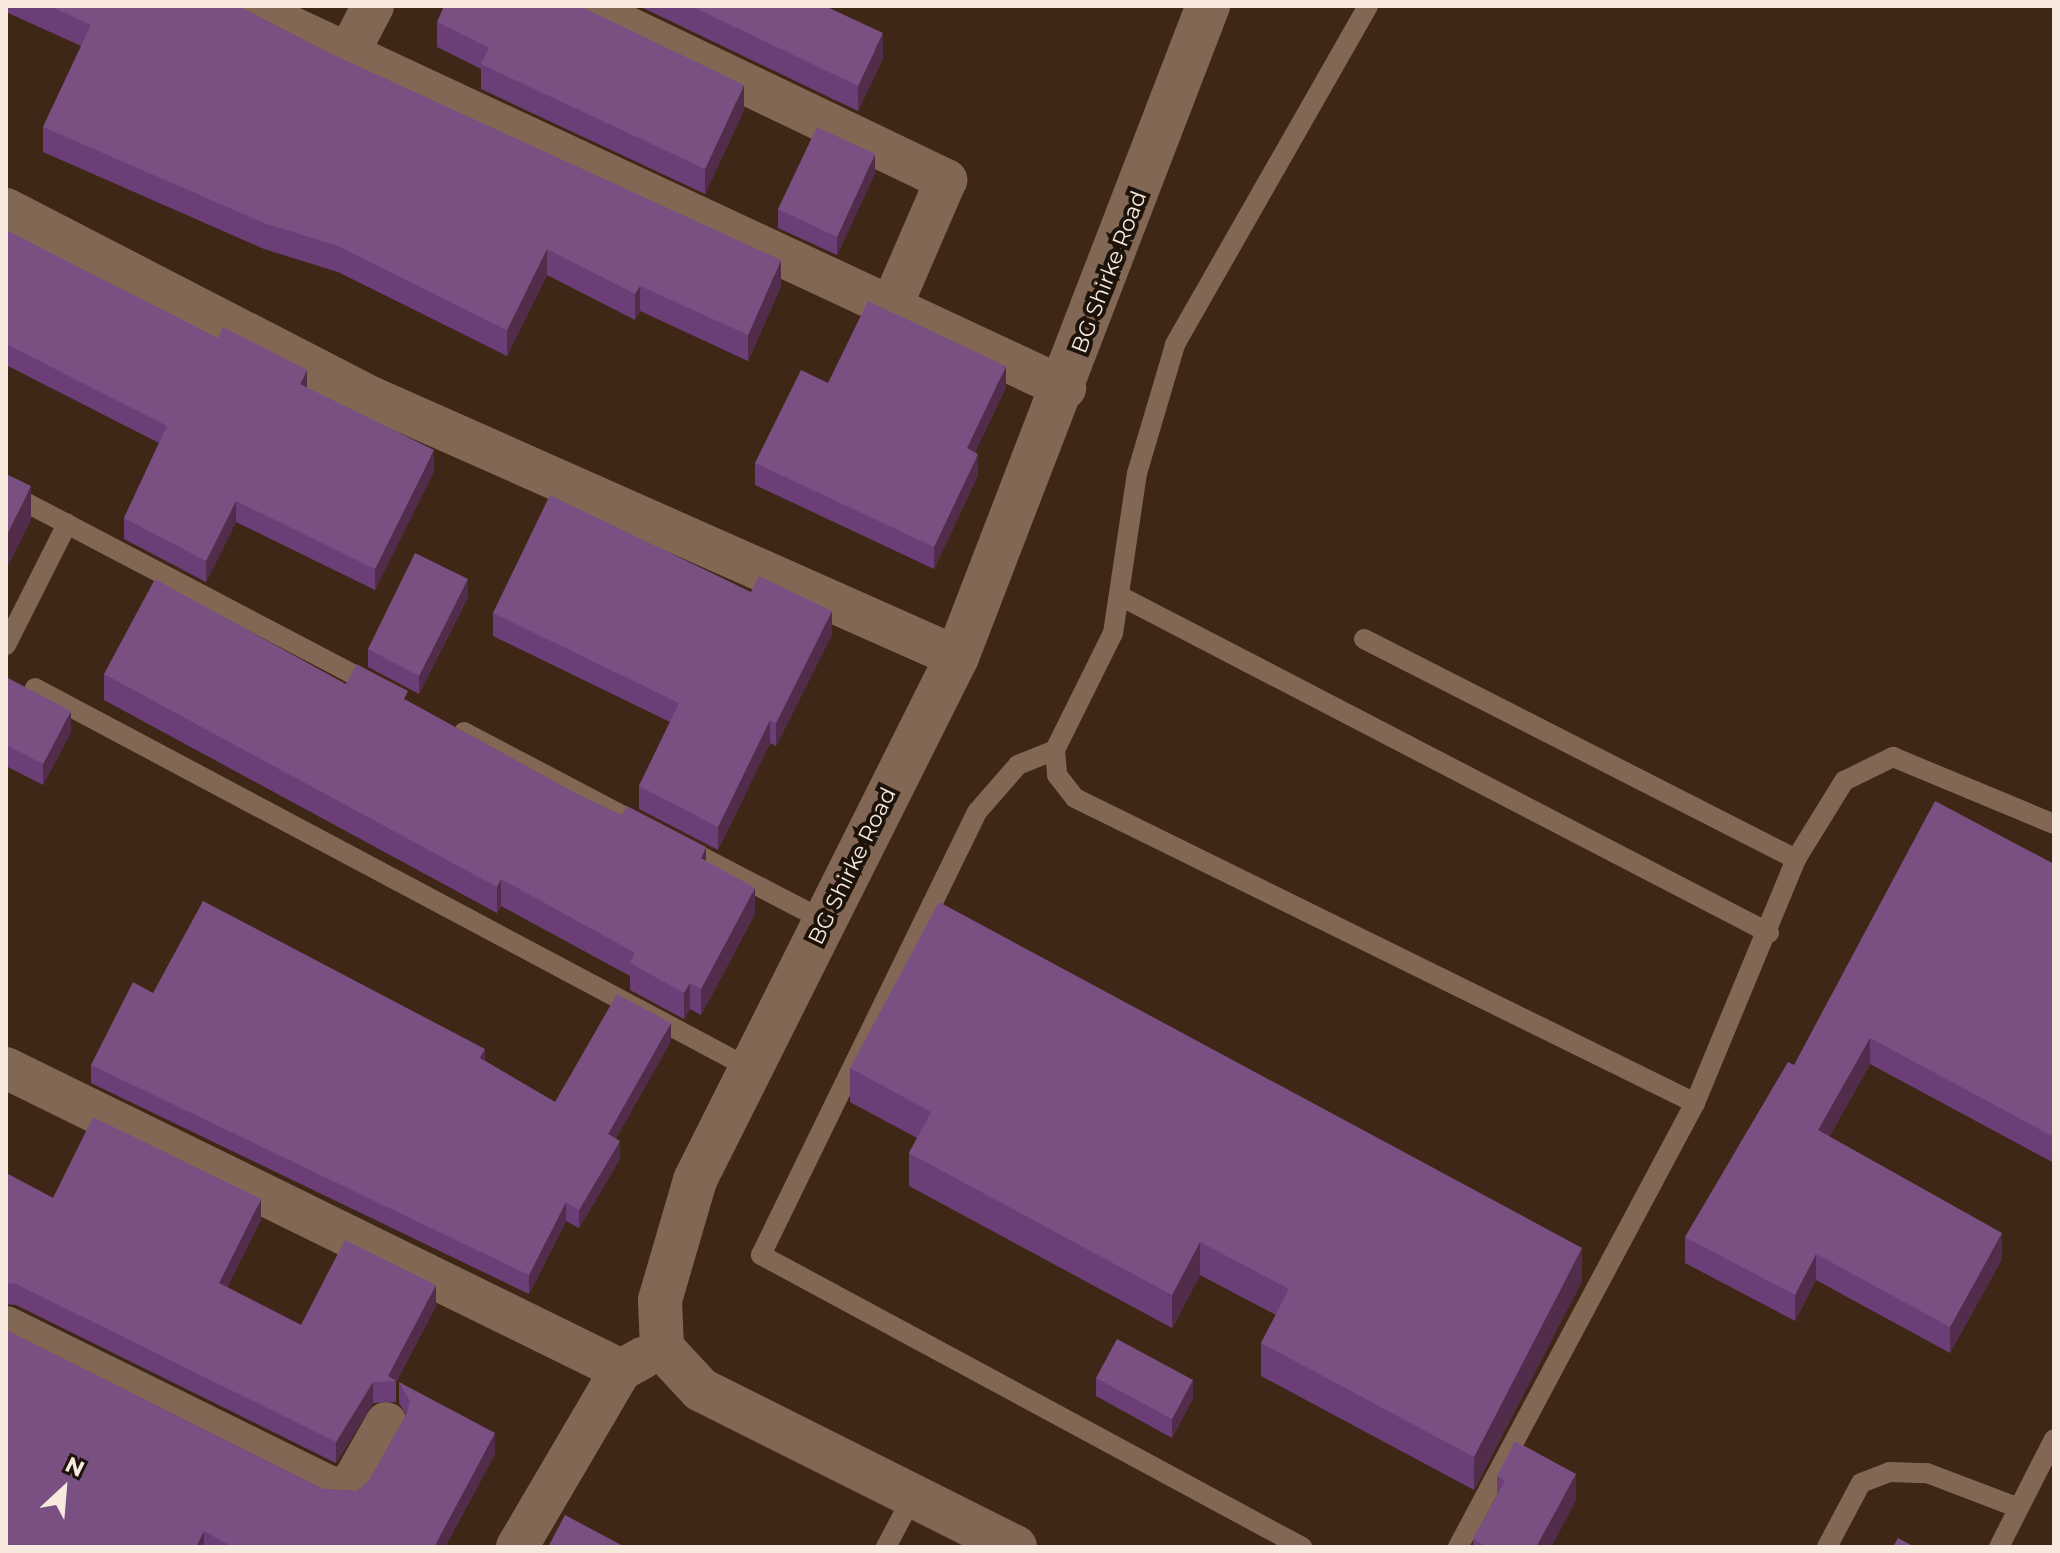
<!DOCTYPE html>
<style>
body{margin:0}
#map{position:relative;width:2060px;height:1553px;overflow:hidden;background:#3e2716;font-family:Montserrat,sans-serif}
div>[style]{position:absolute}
.service>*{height:20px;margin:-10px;padding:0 10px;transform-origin:10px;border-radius:10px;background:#826854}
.minor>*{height:42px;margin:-21px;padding:0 21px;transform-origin:21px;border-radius:21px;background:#826854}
.tertiary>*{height:44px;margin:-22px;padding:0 22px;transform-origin:22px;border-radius:22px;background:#826854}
.wall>*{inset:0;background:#6b3e77}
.shaded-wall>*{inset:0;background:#522d4b}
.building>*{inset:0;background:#7a5082}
span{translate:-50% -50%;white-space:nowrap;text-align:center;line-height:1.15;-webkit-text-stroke:8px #1d130b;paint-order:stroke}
.street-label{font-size:22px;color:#f8e9de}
.frame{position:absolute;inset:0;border:8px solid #f8e9de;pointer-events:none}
.north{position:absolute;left:24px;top:1449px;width:80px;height:80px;-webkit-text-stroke:6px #1d130b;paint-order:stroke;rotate:26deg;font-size:22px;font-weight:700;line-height:32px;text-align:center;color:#f8e9de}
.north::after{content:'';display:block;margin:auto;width:28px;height:36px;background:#f8e9de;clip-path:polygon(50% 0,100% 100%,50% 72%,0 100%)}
</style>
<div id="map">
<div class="service">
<i style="left:1368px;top:6px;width:390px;rotate:119.7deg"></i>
<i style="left:1175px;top:345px;width:134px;rotate:106.5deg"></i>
<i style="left:1137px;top:473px;width:162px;rotate:98.5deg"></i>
<i style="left:1113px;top:633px;width:131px;rotate:116.4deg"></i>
<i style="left:1055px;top:750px;width:25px;rotate:85deg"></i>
<i style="left:1057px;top:775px;width:29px;rotate:52deg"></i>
<i style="left:1075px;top:798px;width:691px;rotate:26.19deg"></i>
<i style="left:6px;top:492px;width:417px;rotate:27.7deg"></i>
<i style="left:1122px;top:597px;width:729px;rotate:27.44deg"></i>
<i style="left:1364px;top:639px;width:485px;rotate:27deg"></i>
<i style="left:6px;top:645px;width:136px;rotate:-63.2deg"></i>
<i style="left:35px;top:688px;width:811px;rotate:28.02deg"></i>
<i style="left:464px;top:732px;width:204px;rotate:27.8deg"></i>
<i style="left:1055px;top:750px;width:40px;rotate:158deg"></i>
<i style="left:1018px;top:765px;width:62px;rotate:131.1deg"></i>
<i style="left:977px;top:812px;width:493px;rotate:116deg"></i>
<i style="left:761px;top:1255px;width:615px;rotate:28.36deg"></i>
<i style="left:683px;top:847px;width:160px;rotate:27.5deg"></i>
<i style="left:886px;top:1547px;width:58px;rotate:-62.1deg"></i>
<i style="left:1458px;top:1547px;width:503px;rotate:-61.91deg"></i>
<i style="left:1695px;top:1103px;width:264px;rotate:-67.5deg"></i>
<i style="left:1796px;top:859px;width:92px;rotate:-58.4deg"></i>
<i style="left:1844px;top:781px;width:55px;rotate:-26.1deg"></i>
<i style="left:1893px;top:757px;width:174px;rotate:22.6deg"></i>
<i style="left:1827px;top:1547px;width:72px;rotate:-62deg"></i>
<i style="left:1861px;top:1483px;width:30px;rotate:-21deg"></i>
<i style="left:1889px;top:1472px;width:38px;rotate:2deg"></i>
<i style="left:1927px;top:1473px;width:98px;rotate:20.8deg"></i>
<i style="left:1999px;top:1547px;width:121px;rotate:-63deg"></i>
</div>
<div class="minor">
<i style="left:246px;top:6px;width:904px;rotate:25.01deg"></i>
<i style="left:583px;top:6px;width:403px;rotate:25.6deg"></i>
<i style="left:946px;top:180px;width:138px;rotate:113.4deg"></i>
<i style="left:348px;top:54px;width:54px;rotate:-62.5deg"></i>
<i style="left:6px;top:209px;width:405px;rotate:27.3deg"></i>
<i style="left:366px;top:395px;width:646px;rotate:23.91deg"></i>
<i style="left:6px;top:1068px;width:685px;rotate:26.15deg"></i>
<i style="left:6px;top:1327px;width:359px;rotate:26.3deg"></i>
<i style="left:328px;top:1486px;width:20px;rotate:11deg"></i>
<i style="left:348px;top:1490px;width:77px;rotate:-60.4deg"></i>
<i style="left:517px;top:1547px;width:205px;rotate:-59.6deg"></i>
<i style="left:621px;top:1370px;width:25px;rotate:-29deg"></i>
</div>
<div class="tertiary">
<i style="left:1015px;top:1547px;width:351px;rotate:-153.4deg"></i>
<i style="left:701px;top:1390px;width:57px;rotate:-132.9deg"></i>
<i style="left:662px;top:1348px;width:48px;rotate:-92.4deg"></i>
<i style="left:660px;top:1300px;width:125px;rotate:-73.7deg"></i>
<i style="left:695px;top:1180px;width:585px;rotate:-63.39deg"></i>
<i style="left:957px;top:657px;width:698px;rotate:-68.92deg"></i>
</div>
<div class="wall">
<i style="clip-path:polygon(6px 6px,238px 6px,781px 286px,748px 361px,640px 311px,635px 320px,547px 275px,507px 356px,338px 272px,264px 249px,43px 152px,43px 127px,81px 46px,6px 12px)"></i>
<i style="clip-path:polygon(639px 6px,825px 6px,883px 58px,858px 111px)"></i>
<i style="clip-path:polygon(437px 22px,744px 110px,705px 194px,481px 89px,481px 69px,437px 47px)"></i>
<i style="clip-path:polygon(875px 173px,837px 255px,778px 228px,778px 209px)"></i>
<i style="clip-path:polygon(6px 230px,307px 388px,434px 471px,375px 590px,236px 522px,206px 582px,124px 539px,124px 518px,159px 443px,6px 365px)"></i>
<i style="clip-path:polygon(828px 383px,1006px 387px,975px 452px,978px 475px,934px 569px,755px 485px,755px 463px)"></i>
<i style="clip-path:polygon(468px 597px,419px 694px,368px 667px,368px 649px)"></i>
<i style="clip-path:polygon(493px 613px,832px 634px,776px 746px,770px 743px,718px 850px,639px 809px,639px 786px,670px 722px,493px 636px)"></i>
<i style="clip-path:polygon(104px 674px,346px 684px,408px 701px,573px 792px,706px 861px,755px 914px,701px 1015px,690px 1009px,684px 1019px,630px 990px,630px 976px,501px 906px,497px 913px,104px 700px)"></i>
<i style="clip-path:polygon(6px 677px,71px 732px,43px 785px,6px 766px)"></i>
<i style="clip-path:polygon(2054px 864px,2054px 1163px,1870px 1064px,1829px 1137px,2002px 1259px,1950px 1353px,1816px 1280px,1795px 1321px,1685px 1263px,1685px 1237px,1794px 1065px)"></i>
<i style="clip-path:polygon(153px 993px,485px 1061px,555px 1102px,671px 1041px,616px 1138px,620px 1159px,579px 1228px,566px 1221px,529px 1294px,91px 1083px,91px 1065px)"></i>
<i style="clip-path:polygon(850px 1068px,1582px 1281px,1474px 1490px,1261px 1376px,1261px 1343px,1276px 1315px,1200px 1275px,1172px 1328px,909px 1186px,909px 1153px,917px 1138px,850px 1102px)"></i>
<i style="clip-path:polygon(6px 1173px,53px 1198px,261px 1220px,227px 1287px,301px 1325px,436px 1306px,396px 1382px,396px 1402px,373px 1403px,336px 1463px,16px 1305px,6px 1304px)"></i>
<i style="clip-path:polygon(6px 1330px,323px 1489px,357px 1491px,369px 1481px,406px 1415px,399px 1403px,399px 1382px,495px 1454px,445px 1547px,6px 1547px)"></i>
<i style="clip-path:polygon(1096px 1378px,1193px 1398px,1172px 1438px,1096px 1396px)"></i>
<i style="clip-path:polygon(1497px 1476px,1576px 1500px,1551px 1547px,1473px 1547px,1473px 1539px,1497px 1496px)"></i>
</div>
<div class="shaded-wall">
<i style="clip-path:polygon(883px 33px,883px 58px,858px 111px,858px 86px)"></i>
<i style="clip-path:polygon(744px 85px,744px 110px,705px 194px,705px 169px)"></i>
<i style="clip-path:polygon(875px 154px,875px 173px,837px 255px,837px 237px)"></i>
<i style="clip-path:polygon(547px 249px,547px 275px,507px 356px,507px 330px)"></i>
<i style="clip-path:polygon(781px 260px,781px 286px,748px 361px,748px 335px)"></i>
<i style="clip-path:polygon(640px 286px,640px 311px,635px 320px,635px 294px)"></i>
<i style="clip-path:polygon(1006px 366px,1006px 387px,967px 469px,967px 448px)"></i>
<i style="clip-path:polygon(307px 370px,307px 391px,300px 384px)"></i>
<i style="clip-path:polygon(434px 450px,434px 471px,375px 590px,375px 569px)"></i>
<i style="clip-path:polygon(978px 454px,978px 475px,934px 569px,934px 547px)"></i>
<i style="clip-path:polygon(31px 486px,31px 520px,6px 570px,6px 537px)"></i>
<i style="clip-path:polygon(236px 501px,236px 522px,206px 582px,206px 561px)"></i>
<i style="clip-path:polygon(468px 579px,468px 597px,419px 694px,419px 676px)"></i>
<i style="clip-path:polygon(832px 611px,832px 634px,776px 746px,776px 723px)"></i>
<i style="clip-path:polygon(71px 711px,71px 732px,43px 785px,43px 764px)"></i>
<i style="clip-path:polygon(770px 720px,770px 743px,718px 850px,718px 827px)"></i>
<i style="clip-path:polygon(706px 847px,706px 874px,701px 858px)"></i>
<i style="clip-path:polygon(501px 879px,501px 906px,497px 913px,497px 887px)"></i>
<i style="clip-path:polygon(755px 888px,755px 914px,701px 1015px,701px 989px)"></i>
<i style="clip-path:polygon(690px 983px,690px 1009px,684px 1019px,684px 993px)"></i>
<i style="clip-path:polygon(671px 1023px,671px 1041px,608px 1152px,608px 1134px)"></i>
<i style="clip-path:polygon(1870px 1038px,1870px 1064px,1818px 1157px,1818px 1130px)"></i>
<i style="clip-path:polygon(485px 1049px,485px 1068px,480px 1058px)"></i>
<i style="clip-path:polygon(620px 1141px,620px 1159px,579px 1228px,579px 1210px)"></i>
<i style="clip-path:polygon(261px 1199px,261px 1220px,219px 1304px,219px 1283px)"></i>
<i style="clip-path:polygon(566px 1202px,566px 1221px,529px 1294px,529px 1275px)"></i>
<i style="clip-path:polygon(2002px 1233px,2002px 1259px,1950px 1353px,1950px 1327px)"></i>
<i style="clip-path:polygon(1200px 1242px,1200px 1275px,1172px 1328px,1172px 1295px)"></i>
<i style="clip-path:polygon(1582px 1248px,1582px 1281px,1474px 1490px,1474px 1457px)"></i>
<i style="clip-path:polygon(1816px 1254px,1816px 1280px,1795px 1321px,1795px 1295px)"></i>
<i style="clip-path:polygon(436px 1285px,436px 1306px,396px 1382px,396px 1381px,388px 1376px)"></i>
<i style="clip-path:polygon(1193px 1380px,1193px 1398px,1172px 1438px,1172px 1419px)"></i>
<i style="clip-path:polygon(373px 1382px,373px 1403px,336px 1463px,336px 1442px)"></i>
<i style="clip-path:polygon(495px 1433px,495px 1454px,445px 1547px,434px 1547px)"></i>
<i style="clip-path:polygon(1576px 1474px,1576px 1500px,1551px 1547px,1536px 1547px)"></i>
<i style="clip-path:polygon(204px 1531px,204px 1547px,196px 1547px)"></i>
</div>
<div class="building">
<i style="clip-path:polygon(50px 6px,238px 6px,321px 49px,781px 260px,748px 335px,640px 286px,635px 294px,547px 249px,507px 330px,338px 246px,264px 223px,43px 127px,91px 25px)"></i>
<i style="clip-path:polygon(444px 6px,580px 6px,744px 85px,705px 169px,481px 64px,489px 48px,437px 22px)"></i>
<i style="clip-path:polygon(691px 6px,825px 6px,883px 33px,858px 86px)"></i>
<i style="clip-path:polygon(817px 127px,875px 154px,837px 237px,778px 209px)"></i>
<i style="clip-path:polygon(6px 230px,218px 338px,223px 327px,307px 370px,300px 384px,434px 450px,375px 569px,236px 501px,206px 561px,124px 518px,167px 426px,6px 344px)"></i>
<i style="clip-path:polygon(868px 301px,1006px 366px,967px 448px,978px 454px,934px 547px,755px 463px,801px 370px,828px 383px)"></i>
<i style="clip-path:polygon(6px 474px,31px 486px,6px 537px)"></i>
<i style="clip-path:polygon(550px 495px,751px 592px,759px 576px,832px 611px,776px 723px,770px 720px,718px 827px,639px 786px,679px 703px,493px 613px)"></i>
<i style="clip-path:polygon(415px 553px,468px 579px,419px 676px,368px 649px)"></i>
<i style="clip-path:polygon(155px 579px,346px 684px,356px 664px,408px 691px,404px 699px,573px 792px,622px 815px,627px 806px,706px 847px,701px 858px,755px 888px,701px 989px,690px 983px,684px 993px,630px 963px,635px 953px,501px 879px,497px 887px,104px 674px)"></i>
<i style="clip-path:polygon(6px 677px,71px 711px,43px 764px,6px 745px)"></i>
<i style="clip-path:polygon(1935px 801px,2054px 864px,2054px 1137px,1870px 1038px,1818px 1130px,2002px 1233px,1950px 1327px,1816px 1254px,1795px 1295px,1685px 1237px,1788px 1062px,1794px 1065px)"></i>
<i style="clip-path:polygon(203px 901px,485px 1049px,480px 1058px,555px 1102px,617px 994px,671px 1023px,608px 1134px,620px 1141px,579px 1210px,566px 1202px,529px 1275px,91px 1065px,133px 982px,153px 993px)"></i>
<i style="clip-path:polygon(939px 902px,1582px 1248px,1474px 1457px,1261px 1343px,1289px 1289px,1200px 1242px,1172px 1295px,909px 1153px,931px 1112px,850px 1068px)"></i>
<i style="clip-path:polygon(93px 1117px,261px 1199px,219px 1283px,301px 1325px,345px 1240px,436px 1285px,388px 1376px,396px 1381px,373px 1382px,336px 1442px,16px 1284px,6px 1283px,6px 1173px,53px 1198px)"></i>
<i style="clip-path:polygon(6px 1330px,323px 1489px,357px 1491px,369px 1481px,407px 1413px,410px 1401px,399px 1382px,495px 1433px,434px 1547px,233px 1547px,204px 1531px,196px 1547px,10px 1547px,6px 1545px)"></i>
<i style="clip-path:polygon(1117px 1339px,1193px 1380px,1172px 1419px,1096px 1378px)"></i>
<i style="clip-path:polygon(1515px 1441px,1576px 1474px,1536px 1547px,1487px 1547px,1473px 1539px,1505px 1481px,1497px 1476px)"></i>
<i style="clip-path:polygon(565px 1515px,625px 1547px,548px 1547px)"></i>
<i style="clip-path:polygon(1898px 1538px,1915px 1547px,1893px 1547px)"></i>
</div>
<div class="street-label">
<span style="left:1109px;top:272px;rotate:-69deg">BG Shirke Road</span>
<span style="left:852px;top:866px;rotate:-64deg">BG Shirke Road</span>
</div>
<div class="frame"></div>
<div class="north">N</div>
</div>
